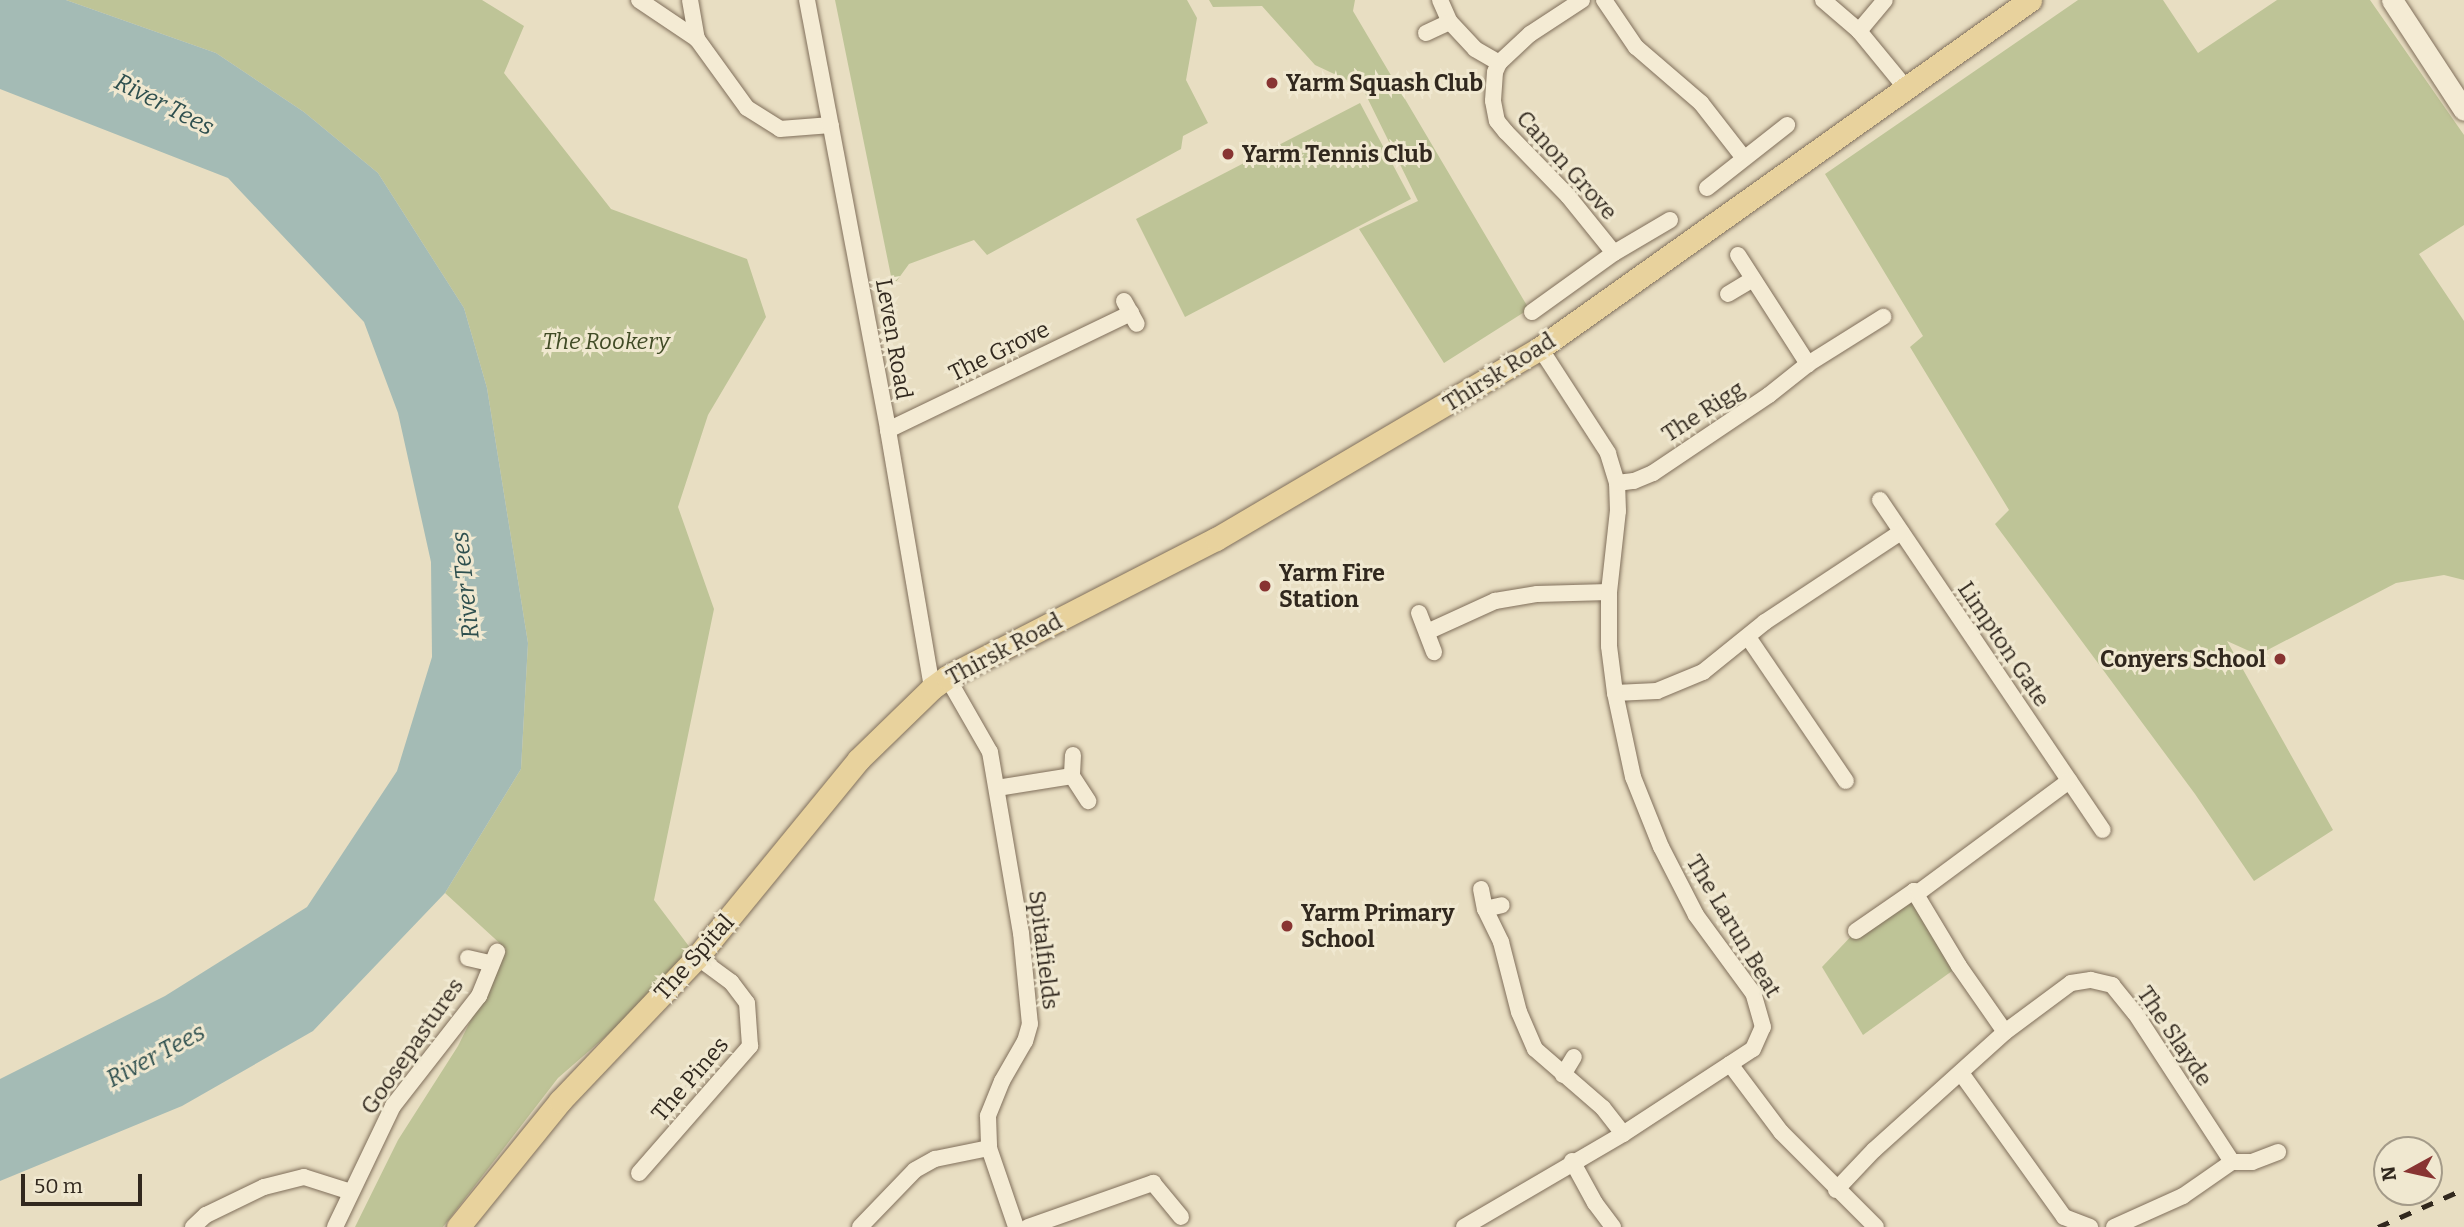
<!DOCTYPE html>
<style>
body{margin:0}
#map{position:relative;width:2464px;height:1227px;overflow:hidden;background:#e8dec2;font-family:Bitter,serif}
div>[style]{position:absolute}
.green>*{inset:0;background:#bec497}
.water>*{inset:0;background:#a4bbb5}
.roads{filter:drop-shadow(0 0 2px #806f5b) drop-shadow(0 0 2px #806f5b)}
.minor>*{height:16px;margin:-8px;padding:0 8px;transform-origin:8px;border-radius:8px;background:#f4ebd4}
.secondary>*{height:21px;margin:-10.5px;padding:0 10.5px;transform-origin:10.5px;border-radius:10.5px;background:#f4ebd4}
.primary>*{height:23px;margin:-11.5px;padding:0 11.5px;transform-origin:11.5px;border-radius:11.5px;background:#e8d29d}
.rail>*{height:5px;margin-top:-2.5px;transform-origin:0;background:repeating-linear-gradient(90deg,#31281e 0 12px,transparent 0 24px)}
.dots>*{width:19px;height:19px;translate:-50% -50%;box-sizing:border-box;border:4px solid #f0e8d0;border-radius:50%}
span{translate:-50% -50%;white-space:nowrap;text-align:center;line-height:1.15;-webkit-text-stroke:6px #f0e8d0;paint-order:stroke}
.poi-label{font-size:23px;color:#31281e;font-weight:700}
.left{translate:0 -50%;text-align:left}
.right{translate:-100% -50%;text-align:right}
.street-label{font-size:23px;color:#31281e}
.park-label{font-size:23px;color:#414b26;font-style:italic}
.water-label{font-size:24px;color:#2e4f4e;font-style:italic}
.north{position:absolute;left:2373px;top:1136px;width:70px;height:70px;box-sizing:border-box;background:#f0e8d0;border:2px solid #a49b89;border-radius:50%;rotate:262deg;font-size:19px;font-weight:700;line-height:28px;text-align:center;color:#31281e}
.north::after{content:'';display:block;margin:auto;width:24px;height:32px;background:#883432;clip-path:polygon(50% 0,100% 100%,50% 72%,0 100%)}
.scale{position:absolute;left:21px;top:1174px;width:121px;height:32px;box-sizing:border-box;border:4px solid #31281e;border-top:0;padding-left:9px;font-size:21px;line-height:24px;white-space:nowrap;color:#31281e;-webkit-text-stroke:5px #f0e8d0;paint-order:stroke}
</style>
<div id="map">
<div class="green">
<i style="clip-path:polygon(66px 0,482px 0,524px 26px,504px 73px,611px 209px,747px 259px,766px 317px,708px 415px,678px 507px,714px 609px,654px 900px,697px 957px,558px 1078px,443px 1227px,355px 1227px,398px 1140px,458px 1046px,506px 949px,445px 893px,521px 769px,528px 643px,487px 388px,464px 308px,378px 173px,304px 112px,216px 53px)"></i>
<i style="clip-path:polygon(835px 0,1187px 0,1197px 18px,1186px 80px,1208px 123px,1183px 136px,1181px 149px,987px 255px,974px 240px,909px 264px,893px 286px)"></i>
<i style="clip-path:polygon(1209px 0,1355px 0,1353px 11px,1529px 309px,1444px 363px,1359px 229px,1418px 201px,1362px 87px,1315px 65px,1262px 6px,1213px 7px)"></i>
<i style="clip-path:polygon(2078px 0,2163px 0,2198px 53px,2277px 0,2370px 0,2464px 135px,2464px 225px,2419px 254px,2464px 321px,2464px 580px,2444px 575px,2396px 583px,2258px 655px,2227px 641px,2333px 830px,2254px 881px,2195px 794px,1995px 524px,2009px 510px,1910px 347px,1923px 336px,1825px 174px)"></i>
<i style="clip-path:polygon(1360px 103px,1411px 199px,1185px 317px,1136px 219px)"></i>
<i style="clip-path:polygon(1914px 891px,1959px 966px,1863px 1035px,1822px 967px,1856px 931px)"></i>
</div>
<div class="water">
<i style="clip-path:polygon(0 0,66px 0,216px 53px,304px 112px,378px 173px,464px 308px,487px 388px,528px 643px,521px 769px,445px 893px,313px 1031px,182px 1106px,0 1181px,0 1079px,165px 996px,307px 907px,397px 771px,432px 657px,431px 562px,398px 413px,364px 322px,228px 178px,0 89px)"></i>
</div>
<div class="roads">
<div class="minor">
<i style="left:639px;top:0;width:70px;rotate:33.9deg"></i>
<i style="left:697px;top:39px;width:85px;rotate:54.1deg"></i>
<i style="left:747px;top:108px;width:39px;rotate:32deg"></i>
<i style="left:780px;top:129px;width:51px;rotate:-4.5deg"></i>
<i style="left:690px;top:0;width:40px;rotate:80deg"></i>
<i style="left:807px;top:0;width:438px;rotate:79.3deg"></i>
<i style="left:888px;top:430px;width:262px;rotate:80.3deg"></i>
<i style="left:1440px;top:0;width:24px;rotate:66deg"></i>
<i style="left:1450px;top:22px;width:37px;rotate:47deg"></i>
<i style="left:1475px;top:49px;width:28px;rotate:30deg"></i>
<i style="left:1582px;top:0;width:62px;rotate:146.8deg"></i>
<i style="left:1530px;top:34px;width:42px;rotate:136.9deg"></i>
<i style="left:1499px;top:63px;width:10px;rotate:114deg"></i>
<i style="left:1495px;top:72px;width:29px;rotate:94deg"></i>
<i style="left:1493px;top:101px;width:20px;rotate:79deg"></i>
<i style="left:1497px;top:121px;width:14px;rotate:51deg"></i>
<i style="left:1506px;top:132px;width:89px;rotate:45.9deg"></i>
<i style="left:1568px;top:196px;width:73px;rotate:51.1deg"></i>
<i style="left:1604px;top:0;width:57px;rotate:55.8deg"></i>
<i style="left:1636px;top:47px;width:86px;rotate:40.7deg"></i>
<i style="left:1701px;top:103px;width:68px;rotate:52.1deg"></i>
<i style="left:1823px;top:0;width:48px;rotate:40.7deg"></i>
<i style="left:1859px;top:31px;width:72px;rotate:50.6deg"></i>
<i style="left:1859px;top:31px;width:40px;rotate:-50deg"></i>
<i style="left:1426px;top:33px;width:26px;rotate:-25deg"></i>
<i style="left:1707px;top:188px;width:102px;rotate:-38.2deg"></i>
<i style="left:1738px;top:255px;width:130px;rotate:57.3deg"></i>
<i style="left:1728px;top:294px;width:29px;rotate:-31deg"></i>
<i style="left:1124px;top:301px;width:26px;rotate:61deg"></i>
<i style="left:1532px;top:312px;width:101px;rotate:-35.7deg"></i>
<i style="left:1614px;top:253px;width:65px;rotate:-30.5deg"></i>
<i style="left:888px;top:430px;width:270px;rotate:-25.7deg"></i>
<i style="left:1617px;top:483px;width:17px;rotate:-7deg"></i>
<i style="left:1634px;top:481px;width:21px;rotate:-23deg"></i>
<i style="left:1653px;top:473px;width:140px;rotate:-33.9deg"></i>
<i style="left:1769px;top:395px;width:50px;rotate:-38.5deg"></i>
<i style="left:1808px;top:364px;width:89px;rotate:-32.1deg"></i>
<i style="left:1880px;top:500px;width:398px;rotate:56deg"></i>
<i style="left:1419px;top:613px;width:42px;rotate:69deg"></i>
<i style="left:1427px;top:632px;width:75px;rotate:-24.5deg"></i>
<i style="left:1495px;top:601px;width:43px;rotate:-9.5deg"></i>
<i style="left:1537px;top:594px;width:72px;rotate:-1.6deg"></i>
<i style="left:1748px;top:637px;width:174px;rotate:55.8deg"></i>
<i style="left:947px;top:677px;width:86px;rotate:60.2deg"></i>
<i style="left:990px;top:752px;width:184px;rotate:80.3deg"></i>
<i style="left:1021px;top:933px;width:91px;rotate:84.4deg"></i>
<i style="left:1030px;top:1024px;width:18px;rotate:106deg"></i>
<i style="left:1025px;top:1041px;width:46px;rotate:119.9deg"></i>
<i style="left:1002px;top:1081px;width:38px;rotate:112deg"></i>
<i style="left:988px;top:1116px;width:32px;rotate:88deg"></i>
<i style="left:989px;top:1148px;width:83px;rotate:71.1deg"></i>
<i style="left:1615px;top:693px;width:42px;rotate:-2.7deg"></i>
<i style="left:1657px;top:691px;width:50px;rotate:-22.4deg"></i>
<i style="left:1703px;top:672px;width:80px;rotate:-38.9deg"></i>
<i style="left:1765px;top:622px;width:163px;rotate:-33.5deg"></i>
<i style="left:1073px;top:755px;width:21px;rotate:93deg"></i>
<i style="left:1072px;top:776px;width:30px;rotate:57deg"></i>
<i style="left:997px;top:788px;width:76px;rotate:-9.1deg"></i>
<i style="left:1481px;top:889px;width:20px;rotate:79deg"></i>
<i style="left:1485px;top:909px;width:37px;rotate:64deg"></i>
<i style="left:1501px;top:942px;width:72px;rotate:75.6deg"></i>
<i style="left:1519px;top:1012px;width:40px;rotate:66.6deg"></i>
<i style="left:1535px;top:1049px;width:90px;rotate:40.9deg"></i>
<i style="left:1603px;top:1108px;width:33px;rotate:52deg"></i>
<i style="left:1914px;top:891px;width:87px;rotate:59deg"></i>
<i style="left:1959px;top:966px;width:80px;rotate:55.1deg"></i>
<i style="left:1485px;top:909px;width:17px;rotate:-13deg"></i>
<i style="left:1856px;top:931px;width:70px;rotate:-34.6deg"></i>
<i style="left:1914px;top:891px;width:5px;rotate:11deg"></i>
<i style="left:1919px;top:892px;width:187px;rotate:-36.5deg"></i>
<i style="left:468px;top:958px;width:23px;rotate:13deg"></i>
<i style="left:1730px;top:1064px;width:85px;rotate:53.1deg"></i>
<i style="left:1781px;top:1132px;width:134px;rotate:45deg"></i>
<i style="left:1961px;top:1073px;width:177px;rotate:54.4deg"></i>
<i style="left:2064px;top:1217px;width:28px;rotate:21deg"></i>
<i style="left:1563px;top:1075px;width:21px;rotate:-59deg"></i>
<i style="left:1572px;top:1161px;width:48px;rotate:61.3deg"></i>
<i style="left:1595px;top:1203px;width:30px;rotate:53deg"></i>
<i style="left:639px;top:1173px;width:169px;rotate:-48.8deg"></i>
<i style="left:750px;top:1046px;width:43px;rotate:-94deg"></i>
<i style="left:747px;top:1003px;width:26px;rotate:-127deg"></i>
<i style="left:731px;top:982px;width:42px;rotate:-143.7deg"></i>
<i style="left:1836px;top:1190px;width:55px;rotate:-46.5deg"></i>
<i style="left:1874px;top:1150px;width:176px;rotate:-42deg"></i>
<i style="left:2005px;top:1032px;width:82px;rotate:-36.6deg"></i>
<i style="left:2071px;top:983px;width:20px;rotate:-9deg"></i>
<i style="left:2091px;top:980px;width:22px;rotate:13deg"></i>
<i style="left:2112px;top:985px;width:36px;rotate:51deg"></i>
<i style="left:2135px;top:1013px;width:178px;rotate:56.9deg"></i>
<i style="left:193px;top:1227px;width:18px;rotate:-43deg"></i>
<i style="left:206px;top:1215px;width:64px;rotate:-25.8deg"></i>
<i style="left:264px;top:1187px;width:41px;rotate:-14deg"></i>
<i style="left:304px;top:1177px;width:49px;rotate:17.7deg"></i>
<i style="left:335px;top:1227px;width:134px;rotate:-64.4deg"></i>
<i style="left:393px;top:1106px;width:140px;rotate:-52deg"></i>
<i style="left:479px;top:996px;width:48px;rotate:-67.8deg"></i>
<i style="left:860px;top:1227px;width:79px;rotate:-46deg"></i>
<i style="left:915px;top:1170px;width:23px;rotate:-29deg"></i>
<i style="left:935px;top:1159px;width:55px;rotate:-11.5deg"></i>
<i style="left:1028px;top:1227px;width:133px;rotate:-19.4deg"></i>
<i style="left:1153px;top:1183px;width:44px;rotate:50.5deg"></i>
<i style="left:1464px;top:1227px;width:184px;rotate:-30.3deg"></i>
<i style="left:1623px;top:1134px;width:155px;rotate:-33.2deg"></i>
<i style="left:1753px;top:1049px;width:24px;rotate:-66deg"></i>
<i style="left:1763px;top:1027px;width:35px;rotate:-106deg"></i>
<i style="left:1753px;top:993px;width:97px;rotate:-126.2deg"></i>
<i style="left:1696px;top:915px;width:76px;rotate:-117.2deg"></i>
<i style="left:1661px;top:847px;width:75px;rotate:-111.8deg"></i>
<i style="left:1633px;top:777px;width:86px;rotate:-102.1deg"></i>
<i style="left:1615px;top:693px;width:47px;rotate:-97.3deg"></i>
<i style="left:1609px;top:646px;width:54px;rotate:-90deg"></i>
<i style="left:1609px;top:592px;width:81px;rotate:-83.7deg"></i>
<i style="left:1618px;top:511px;width:28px;rotate:-92deg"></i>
<i style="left:1617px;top:483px;width:31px;rotate:-107deg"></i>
<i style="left:1608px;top:453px;width:125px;rotate:-122.9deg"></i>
<i style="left:2114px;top:1227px;width:76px;rotate:-24.2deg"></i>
<i style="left:2183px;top:1196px;width:60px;rotate:-34.8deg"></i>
<i style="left:2232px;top:1162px;width:20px"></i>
<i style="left:2252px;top:1162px;width:28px;rotate:-21deg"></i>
</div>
<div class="secondary">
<i style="left:2392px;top:0;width:131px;rotate:56.8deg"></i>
</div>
<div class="primary">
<i style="left:458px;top:1227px;width:162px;rotate:-51deg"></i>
<i style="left:560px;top:1101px;width:199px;rotate:-46.4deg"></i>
<i style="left:697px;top:957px;width:254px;rotate:-50.7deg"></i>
<i style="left:858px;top:760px;width:103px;rotate:-44.2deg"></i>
<i style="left:932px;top:688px;width:19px;rotate:-36deg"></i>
<i style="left:947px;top:677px;width:302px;rotate:-27.2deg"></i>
<i style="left:1216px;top:539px;width:376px;rotate:-30.5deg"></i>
<i style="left:1540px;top:348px;width:601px;rotate:-35.38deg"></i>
</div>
</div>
<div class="rail">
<i style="left:2378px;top:1227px;width:94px;rotate:-23.8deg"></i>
</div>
<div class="dots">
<i style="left:1272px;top:83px;background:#883432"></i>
<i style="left:1228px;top:154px;background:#883432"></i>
<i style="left:1265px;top:586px;background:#883432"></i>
<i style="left:2280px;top:659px;background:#883432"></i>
<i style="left:1287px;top:926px;background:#883432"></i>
</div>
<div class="poi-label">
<span class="left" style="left:1286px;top:83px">Yarm Squash Club</span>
<span class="left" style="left:1242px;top:154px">Yarm Tennis Club</span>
<span class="left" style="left:1279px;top:586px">Yarm Fire<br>Station</span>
<span class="right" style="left:2266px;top:659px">Conyers School</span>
<span class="left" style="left:1301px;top:926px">Yarm Primary<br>School</span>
</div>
<div class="street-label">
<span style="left:1567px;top:165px;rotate:48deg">Canon Grove</span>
<span style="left:894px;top:339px;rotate:80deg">Leven Road</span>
<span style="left:999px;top:351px;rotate:-26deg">The Grove</span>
<span style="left:1499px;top:372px;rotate:-32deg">Thirsk Road</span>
<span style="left:1703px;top:411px;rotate:-33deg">The Rigg</span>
<span style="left:2004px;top:644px;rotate:56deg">Limpton Gate</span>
<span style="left:1004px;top:649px;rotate:-28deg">Thirsk Road</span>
<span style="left:1734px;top:926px;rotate:59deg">The Larun Beat</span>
<span style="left:1044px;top:950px;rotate:83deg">Spitalfields</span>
<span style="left:694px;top:957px;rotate:-48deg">The Spital</span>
<span style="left:2175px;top:1036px;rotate:56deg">The Slayde</span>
<span style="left:412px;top:1046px;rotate:-55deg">Goosepastures</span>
<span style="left:690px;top:1079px;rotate:-49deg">The Pines</span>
</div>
<div class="park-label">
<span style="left:606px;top:341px">The Rookery</span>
</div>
<div class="water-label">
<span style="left:164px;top:105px;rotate:27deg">River Tees</span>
<span style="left:466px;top:585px;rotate:-96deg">River Tees</span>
<span style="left:156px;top:1056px;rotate:-28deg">River Tees</span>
</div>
<div class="north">N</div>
<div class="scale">50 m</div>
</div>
